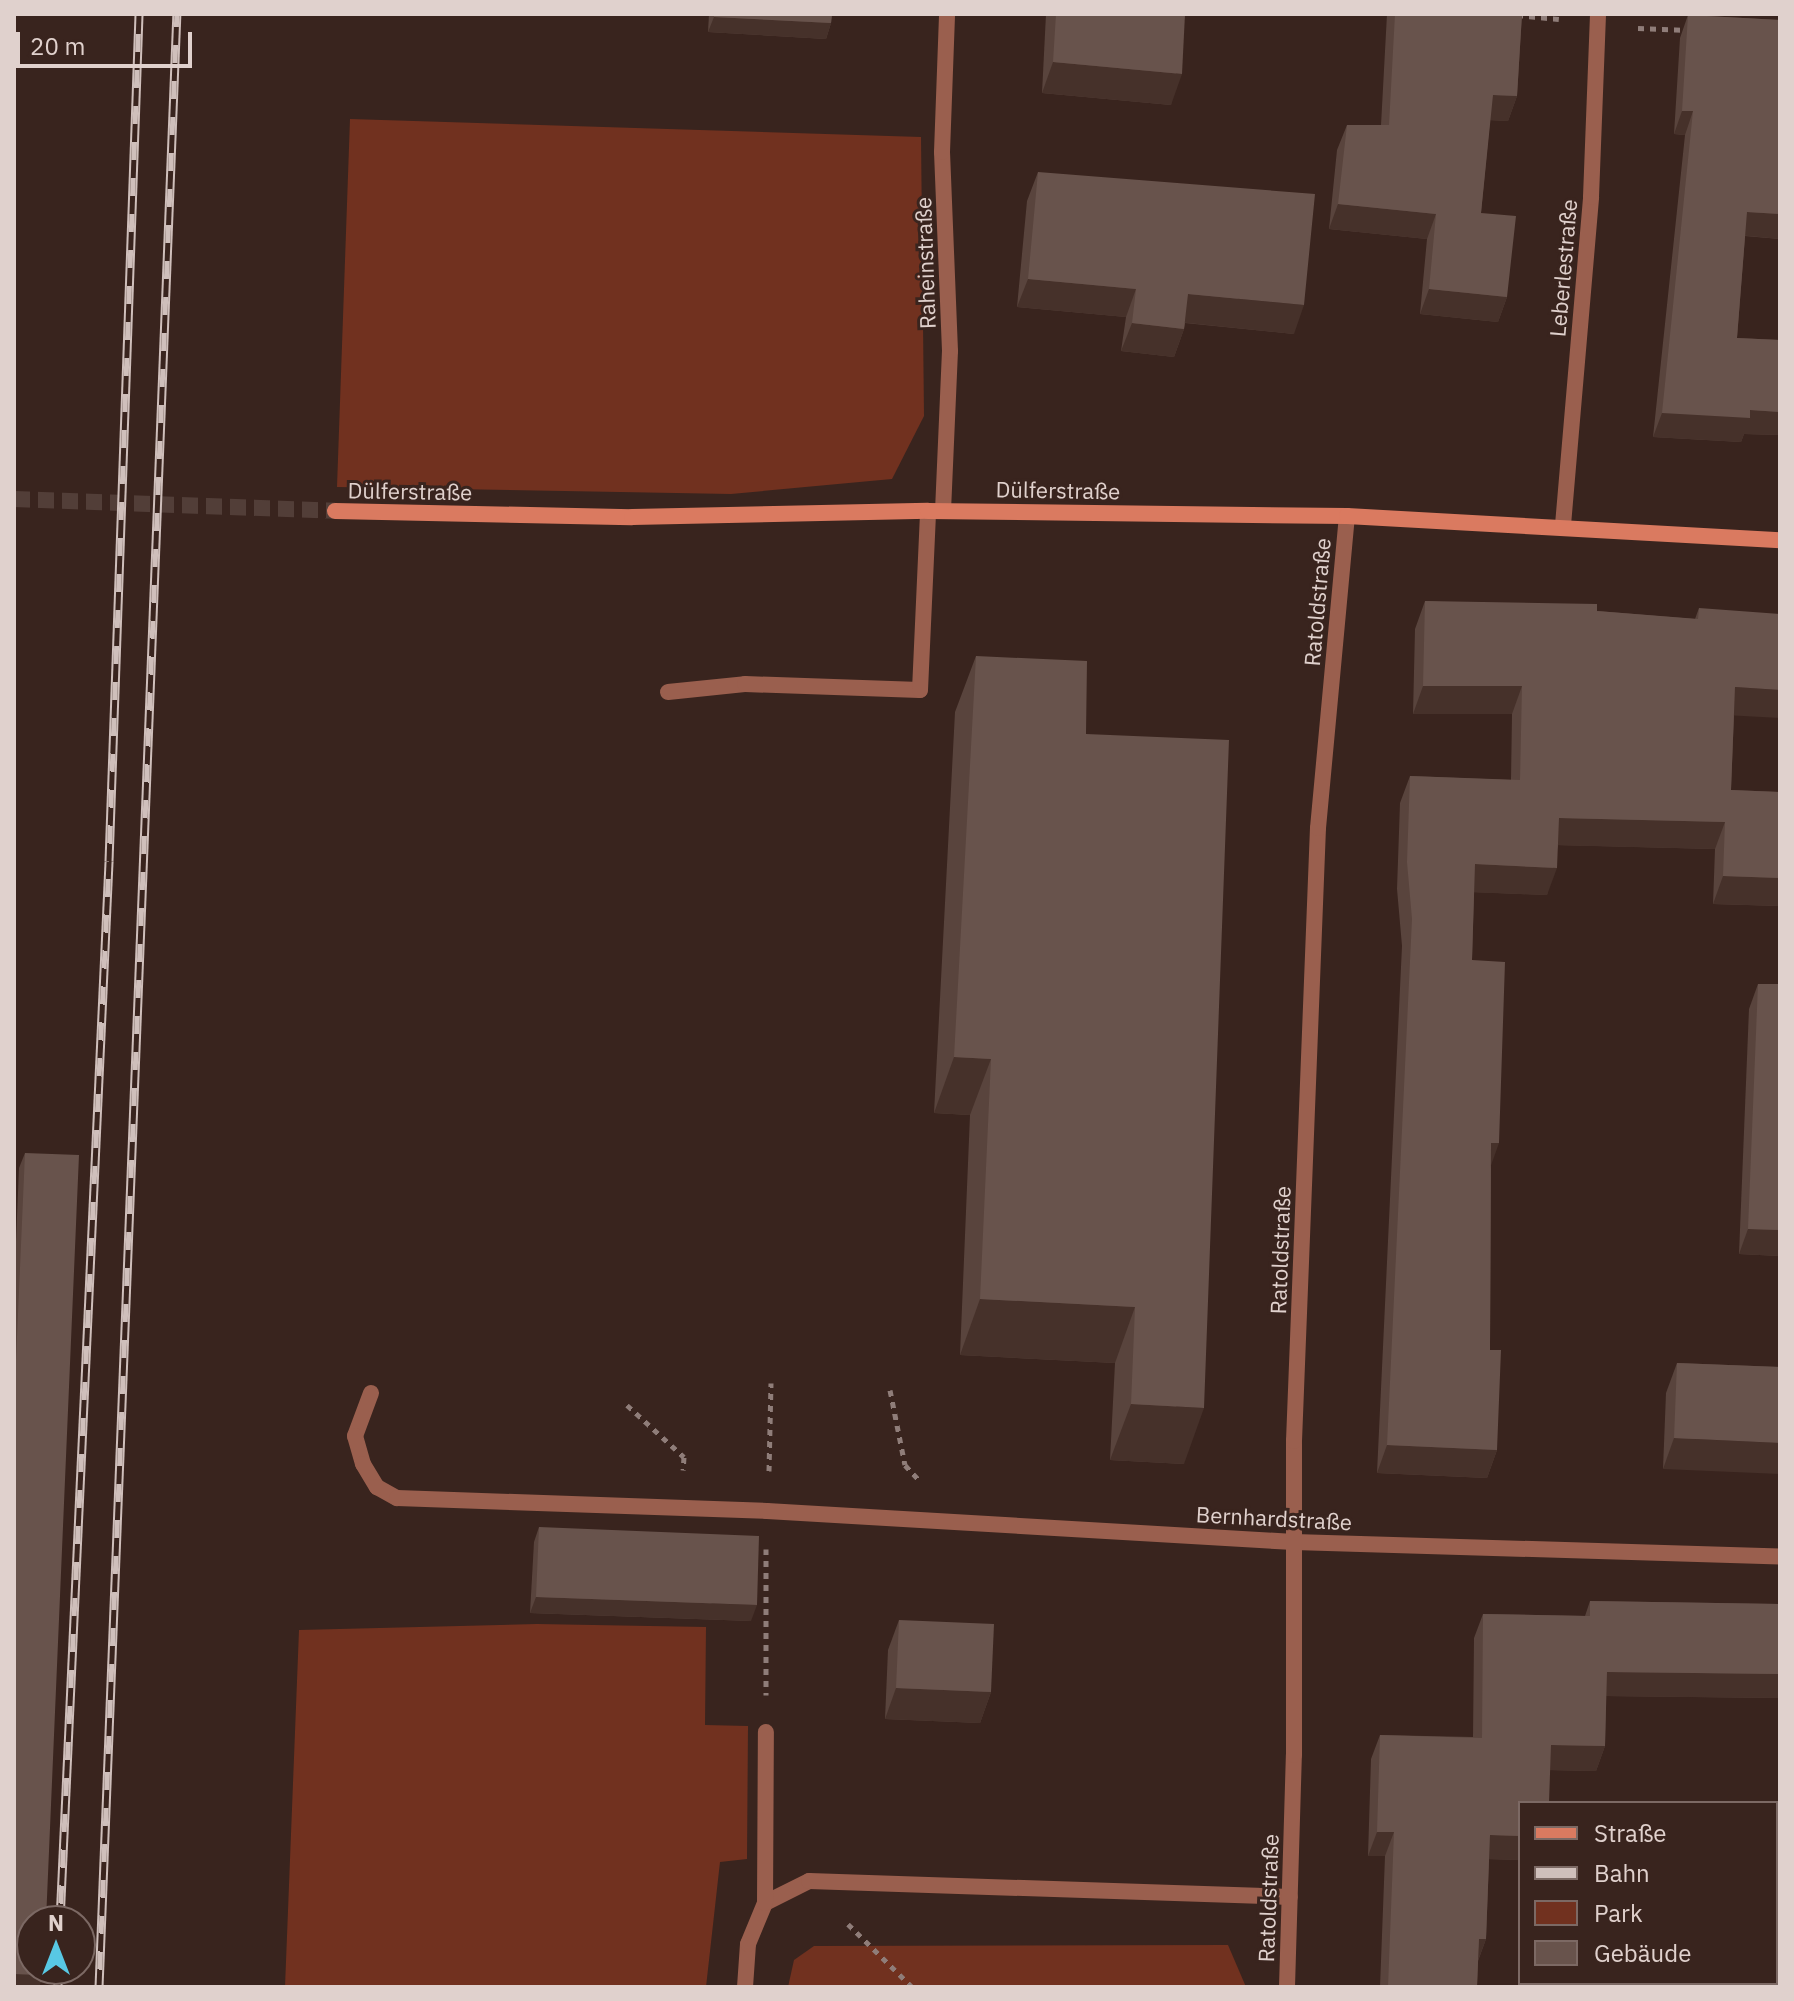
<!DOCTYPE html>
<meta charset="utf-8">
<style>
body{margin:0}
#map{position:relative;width:1794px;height:2001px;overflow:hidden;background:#39241e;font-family:"IBM Plex Sans",sans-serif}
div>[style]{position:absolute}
.green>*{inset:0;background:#71311f}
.secondary-tunnel>*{height:16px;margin-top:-8px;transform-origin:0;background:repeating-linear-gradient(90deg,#523e38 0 16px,transparent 0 24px)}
.path>*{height:5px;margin-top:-2.5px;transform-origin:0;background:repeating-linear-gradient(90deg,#8f7d79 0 6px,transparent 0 12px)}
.lane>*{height:16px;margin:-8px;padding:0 8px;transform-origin:8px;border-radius:8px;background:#9a5f4e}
.street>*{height:16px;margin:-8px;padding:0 8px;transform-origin:8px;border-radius:8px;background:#9a5f4e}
.secondary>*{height:16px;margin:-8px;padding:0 8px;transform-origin:8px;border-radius:8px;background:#da7a60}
.rail>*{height:9px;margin-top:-4.5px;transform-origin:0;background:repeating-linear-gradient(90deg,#39241e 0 18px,#cfbfbb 0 36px);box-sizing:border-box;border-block:2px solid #cfbfbb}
.wall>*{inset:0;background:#59443d}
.shaded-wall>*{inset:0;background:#46312a}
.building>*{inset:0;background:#68534c}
span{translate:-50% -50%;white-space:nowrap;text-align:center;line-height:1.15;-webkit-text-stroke:6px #39241e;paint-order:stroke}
.street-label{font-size:22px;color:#e0d1cd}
.frame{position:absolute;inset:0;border:16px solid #e0d1cd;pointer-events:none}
.legend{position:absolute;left:1518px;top:1801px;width:260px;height:184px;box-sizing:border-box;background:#39241e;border:2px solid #7c6964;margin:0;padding:10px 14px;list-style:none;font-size:24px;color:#e0d1cd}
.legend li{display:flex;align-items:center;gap:16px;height:40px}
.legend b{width:40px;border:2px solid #7c6964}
.north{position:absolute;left:16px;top:1905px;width:80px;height:80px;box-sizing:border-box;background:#39241e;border:2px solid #7c6964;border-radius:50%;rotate:0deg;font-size:22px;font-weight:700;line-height:32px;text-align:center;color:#e0d1cd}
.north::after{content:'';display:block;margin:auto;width:28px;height:36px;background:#58c8e4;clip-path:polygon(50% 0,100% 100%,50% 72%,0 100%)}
.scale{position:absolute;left:16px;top:32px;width:176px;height:36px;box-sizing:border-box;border:4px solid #e0d1cd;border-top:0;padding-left:10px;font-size:24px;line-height:28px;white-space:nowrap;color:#e0d1cd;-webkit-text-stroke:6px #39241e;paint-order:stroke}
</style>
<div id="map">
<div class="green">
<i style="clip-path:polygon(350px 119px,921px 137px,924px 416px,892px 479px,731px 494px,337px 487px)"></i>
<i style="clip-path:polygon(537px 1624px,706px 1627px,705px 1725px,748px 1726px,747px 1859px,720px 1862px,706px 1987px,285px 1987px,299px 1630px)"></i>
<i style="clip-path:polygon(1228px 1945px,1246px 1987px,788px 1987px,794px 1960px,814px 1946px)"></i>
</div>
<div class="secondary-tunnel">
<i style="left:14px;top:499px;width:321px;rotate:2.1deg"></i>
</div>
<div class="path">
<i style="left:1517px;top:15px;width:42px;rotate:5.4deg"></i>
<i style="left:1638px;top:28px;width:50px;rotate:2.3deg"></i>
<i style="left:890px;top:1390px;width:76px;rotate:78.7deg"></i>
<i style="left:905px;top:1465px;width:19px;rotate:47deg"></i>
<i style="left:627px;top:1405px;width:77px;rotate:42.4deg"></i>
<i style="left:684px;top:1457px;width:13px;rotate:94deg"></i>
<i style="left:769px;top:1471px;width:88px;rotate:-88.7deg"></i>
<i style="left:766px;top:1549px;width:146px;rotate:90deg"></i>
<i style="left:848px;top:1924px;width:90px;rotate:44.5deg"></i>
</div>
<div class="lane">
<i style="left:668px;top:692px;width:77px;rotate:-5.9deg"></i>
<i style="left:745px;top:684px;width:175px;rotate:2deg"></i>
<i style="left:920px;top:690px;width:179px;rotate:-87.4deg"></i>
<i style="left:371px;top:1393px;width:46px;rotate:110.4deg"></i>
<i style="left:355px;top:1436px;width:29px;rotate:74deg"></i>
<i style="left:363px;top:1464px;width:27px;rotate:59deg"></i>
<i style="left:377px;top:1487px;width:23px;rotate:29deg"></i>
<i style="left:397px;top:1498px;width:370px;rotate:2deg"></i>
<i style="left:765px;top:1903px;width:49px;rotate:-26.6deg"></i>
<i style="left:809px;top:1881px;width:481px;rotate:1.9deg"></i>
<i style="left:745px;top:1987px;width:43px;rotate:-86deg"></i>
<i style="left:748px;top:1944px;width:44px;rotate:-67.5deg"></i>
<i style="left:765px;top:1903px;width:171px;rotate:-89.7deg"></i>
</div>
<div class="street">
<i style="left:943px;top:511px;width:160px;rotate:-87.5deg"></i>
<i style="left:950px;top:351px;width:199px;rotate:-92.3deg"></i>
<i style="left:942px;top:152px;width:138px;rotate:-87.9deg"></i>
<i style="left:1563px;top:525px;width:329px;rotate:-85.1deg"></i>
<i style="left:1591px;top:197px;width:183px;rotate:-87.8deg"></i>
<i style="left:767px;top:1511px;width:528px;rotate:3.37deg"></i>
<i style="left:1294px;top:1542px;width:486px;rotate:1.7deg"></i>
<i style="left:1287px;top:1987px;width:232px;rotate:-88.3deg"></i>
<i style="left:1294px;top:1755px;width:314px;rotate:-90deg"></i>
<i style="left:1294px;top:1441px;width:613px;rotate:-87.76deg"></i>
<i style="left:1318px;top:828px;width:313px;rotate:-84.7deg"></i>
</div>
<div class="secondary">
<i style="left:335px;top:511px;width:297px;rotate:1.2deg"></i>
<i style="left:632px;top:517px;width:296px;rotate:-1.2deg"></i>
<i style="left:928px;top:511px;width:419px;rotate:0.7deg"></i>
<i style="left:1347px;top:516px;width:434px;rotate:3.2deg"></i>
</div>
<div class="rail">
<i style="left:60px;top:1921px;width:1061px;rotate:-87.35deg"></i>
<i style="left:109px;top:861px;width:848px;rotate:-87.97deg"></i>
<i style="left:58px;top:1987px;width:18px;rotate:-90deg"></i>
<i style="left:99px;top:1987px;width:1975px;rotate:-87.74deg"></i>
</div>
<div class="wall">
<i style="clip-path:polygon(709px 14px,832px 14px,831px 23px,826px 39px,708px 32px)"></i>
<i style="clip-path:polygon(1046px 14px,1185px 14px,1171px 105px,1042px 93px)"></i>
<i style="clip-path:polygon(1387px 14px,1522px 14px,1517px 96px,1508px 121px,1490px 120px,1481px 213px,1507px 297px,1498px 322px,1420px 314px,1427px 239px,1329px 229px,1337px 150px,1347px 125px,1381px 125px)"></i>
<i style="clip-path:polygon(1688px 15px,1780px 20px,1780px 239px,1745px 236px,1737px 338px,1780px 340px,1780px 435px,1744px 434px,1741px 442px,1653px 437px,1685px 135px,1674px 134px,1680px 38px)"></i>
<i style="clip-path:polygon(1038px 172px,1294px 334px,1185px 323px,1184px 329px,1174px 357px,1121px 351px,1126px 317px,1017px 307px,1027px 201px)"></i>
<i style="clip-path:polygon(1425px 601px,1597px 611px,1695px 619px,1699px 608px,1734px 715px,1731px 790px,1780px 792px,1780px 906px,1713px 904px,1715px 849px,1558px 845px,1547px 895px,1474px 892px,1472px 960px,1491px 1165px,1490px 1350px,1497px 1450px,1487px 1478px,1377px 1473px,1402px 946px,1397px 889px,1400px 803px,1410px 776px,1511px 780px,1512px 714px,1413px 714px,1415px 629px)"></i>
<i style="clip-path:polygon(976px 656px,1086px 734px,1184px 1464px,1110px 1460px,1115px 1363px,960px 1355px,970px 1115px,934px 1113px,955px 712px)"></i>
<i style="clip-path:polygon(1758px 984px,1780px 984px,1780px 1256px,1739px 1254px,1749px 1009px)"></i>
<i style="clip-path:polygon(25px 1153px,43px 1975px,39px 1987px,14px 1987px,14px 1290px,19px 1168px)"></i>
<i style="clip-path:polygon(1677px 1363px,1780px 1367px,1663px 1469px,1666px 1393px)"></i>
<i style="clip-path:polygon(539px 1527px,751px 1621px,530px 1613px,534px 1542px)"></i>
<i style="clip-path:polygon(1590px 1601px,1780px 1604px,1780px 1698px,1606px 1696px,1605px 1746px,1596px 1771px,1550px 1770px,1520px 1803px,1520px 1860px,1489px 1859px,1486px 1939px,1478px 1961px,1477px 1987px,1380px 1987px,1385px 1856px,1368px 1856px,1371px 1759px,1380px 1735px,1473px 1737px,1474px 1638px,1483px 1614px,1585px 1616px)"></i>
<i style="clip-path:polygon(899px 1620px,991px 1692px,980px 1723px,885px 1719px,888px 1650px)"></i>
</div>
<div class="shaded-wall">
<i style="clip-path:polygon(714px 17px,831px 23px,826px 39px,708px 32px)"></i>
<i style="clip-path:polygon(1053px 62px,1182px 74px,1171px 105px,1042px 93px)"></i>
<i style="clip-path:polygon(1493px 95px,1517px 96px,1508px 121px,1483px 120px)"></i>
<i style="clip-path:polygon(1682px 111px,1693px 111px,1685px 135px,1674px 134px)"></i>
<i style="clip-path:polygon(1338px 204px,1436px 214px,1427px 239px,1329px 229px)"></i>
<i style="clip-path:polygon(1747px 212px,1780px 214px,1780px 239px,1738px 235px)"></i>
<i style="clip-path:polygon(1028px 279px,1136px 289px,1126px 317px,1017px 307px)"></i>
<i style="clip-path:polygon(1429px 289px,1507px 297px,1498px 322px,1420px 314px)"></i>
<i style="clip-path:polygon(1188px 294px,1304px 305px,1294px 334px,1178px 322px)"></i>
<i style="clip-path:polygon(1132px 323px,1184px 329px,1174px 357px,1121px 351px)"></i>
<i style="clip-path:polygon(1750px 410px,1780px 412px,1780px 435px,1744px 434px,1741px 442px,1653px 437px,1662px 413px)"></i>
<i style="clip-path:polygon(1423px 686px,1522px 686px,1512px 714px,1413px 714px)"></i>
<i style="clip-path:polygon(1735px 687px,1780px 690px,1780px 718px,1725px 715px)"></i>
<i style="clip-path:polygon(1559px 818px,1725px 822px,1715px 849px,1549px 845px)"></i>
<i style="clip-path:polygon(1475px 864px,1557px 868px,1547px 895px,1465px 892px)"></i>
<i style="clip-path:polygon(1723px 876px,1780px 878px,1780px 906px,1713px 904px)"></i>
<i style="clip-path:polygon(954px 1057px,991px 1059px,970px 1115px,934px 1113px)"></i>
<i style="clip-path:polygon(1491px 1143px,1499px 1143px,1489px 1171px)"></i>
<i style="clip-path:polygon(1748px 1229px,1780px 1230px,1780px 1256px,1739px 1254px)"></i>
<i style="clip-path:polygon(980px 1299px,1135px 1307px,1115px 1363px,960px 1355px)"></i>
<i style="clip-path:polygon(1131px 1404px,1204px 1408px,1184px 1464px,1110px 1460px)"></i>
<i style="clip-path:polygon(1674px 1438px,1780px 1443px,1780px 1474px,1663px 1469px)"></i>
<i style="clip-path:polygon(1387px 1445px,1497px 1450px,1487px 1478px,1377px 1473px)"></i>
<i style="clip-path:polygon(536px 1597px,757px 1605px,751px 1621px,530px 1613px)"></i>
<i style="clip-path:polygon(1607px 1672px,1780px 1674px,1780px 1698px,1598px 1696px)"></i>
<i style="clip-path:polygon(896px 1688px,991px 1692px,980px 1723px,885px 1719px)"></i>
<i style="clip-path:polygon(1551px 1745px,1605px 1746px,1596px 1771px,1542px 1770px)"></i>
<i style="clip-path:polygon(1377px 1832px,1394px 1832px,1385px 1856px,1368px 1856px)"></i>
<i style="clip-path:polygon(1490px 1835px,1520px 1836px,1520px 1860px,1481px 1859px)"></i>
<i style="clip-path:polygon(1479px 1939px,1486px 1939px,1477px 1963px)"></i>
<i style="clip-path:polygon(14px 1974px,43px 1975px,39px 1987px,14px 1987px)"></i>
</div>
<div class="building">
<i style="clip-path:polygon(714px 14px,832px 14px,831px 23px,714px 17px)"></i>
<i style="clip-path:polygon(1056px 14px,1185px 14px,1182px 74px,1053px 62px)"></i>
<i style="clip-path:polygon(1395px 14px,1522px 14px,1517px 96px,1493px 95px,1481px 213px,1516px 216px,1507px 297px,1429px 289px,1436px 214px,1338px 204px,1347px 125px,1389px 125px)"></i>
<i style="clip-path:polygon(1688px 15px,1780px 20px,1780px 214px,1747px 212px,1737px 338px,1780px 340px,1780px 412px,1750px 410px,1750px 418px,1662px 413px,1693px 111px,1682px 111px)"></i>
<i style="clip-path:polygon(1038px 172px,1315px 194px,1304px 305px,1188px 294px,1184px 329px,1132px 323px,1136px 289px,1028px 279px)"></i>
<i style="clip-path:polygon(1425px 601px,1597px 604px,1597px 611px,1698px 619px,1699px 608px,1780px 614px,1780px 690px,1735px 687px,1731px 790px,1780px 792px,1780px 878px,1723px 876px,1725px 822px,1559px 818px,1557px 868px,1475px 864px,1472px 960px,1505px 962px,1499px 1143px,1491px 1143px,1490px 1350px,1501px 1350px,1497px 1450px,1387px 1445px,1412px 919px,1407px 862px,1410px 776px,1520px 780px,1522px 686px,1423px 686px)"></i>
<i style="clip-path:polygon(976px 656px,1087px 661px,1086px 734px,1229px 740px,1204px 1408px,1131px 1404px,1135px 1307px,980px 1299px,991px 1059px,954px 1057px)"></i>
<i style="clip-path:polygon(1758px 984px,1780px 984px,1780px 1230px,1748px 1229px)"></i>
<i style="clip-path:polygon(25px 1153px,79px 1155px,46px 1921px,32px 1921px,32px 1969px,44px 1969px,43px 1975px,14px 1974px,14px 1406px)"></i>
<i style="clip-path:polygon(1677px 1363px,1780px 1367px,1780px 1443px,1674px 1438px)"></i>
<i style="clip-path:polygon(539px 1527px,759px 1536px,757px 1605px,536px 1597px)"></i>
<i style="clip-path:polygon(1590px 1601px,1780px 1604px,1780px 1674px,1607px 1672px,1605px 1746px,1551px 1745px,1549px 1803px,1520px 1803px,1520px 1836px,1490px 1835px,1486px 1939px,1479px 1939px,1477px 1987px,1388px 1987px,1394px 1832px,1377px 1832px,1380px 1735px,1482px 1738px,1483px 1614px,1590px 1616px)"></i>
<i style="clip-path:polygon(899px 1620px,994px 1624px,991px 1692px,896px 1688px)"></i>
<i style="clip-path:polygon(1590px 1983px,1684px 1983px,1684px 1987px,1590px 1987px)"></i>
</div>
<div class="street-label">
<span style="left:925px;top:263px;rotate:-92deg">Raheinstraße</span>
<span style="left:1563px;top:268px;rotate:-85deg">Leberlestraße</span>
<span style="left:1058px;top:490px;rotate:1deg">Dülferstraße</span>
<span style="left:410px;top:491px;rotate:1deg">Dülferstraße</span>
<span style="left:1317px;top:602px;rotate:-85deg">Ratoldstraße</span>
<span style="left:1280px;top:1250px;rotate:-88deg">Ratoldstraße</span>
<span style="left:1274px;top:1518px;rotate:3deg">Bernhardstraße</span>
<span style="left:1268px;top:1898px;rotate:-88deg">Ratoldstraße</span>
</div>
<div class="frame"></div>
<ul class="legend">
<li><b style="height:10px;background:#da7a60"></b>Straße</li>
<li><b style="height:10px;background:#cfbfbb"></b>Bahn</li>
<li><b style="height:22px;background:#71311f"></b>Park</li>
<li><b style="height:22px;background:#68534c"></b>Gebäude</li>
</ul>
<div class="north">N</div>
<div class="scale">20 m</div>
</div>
